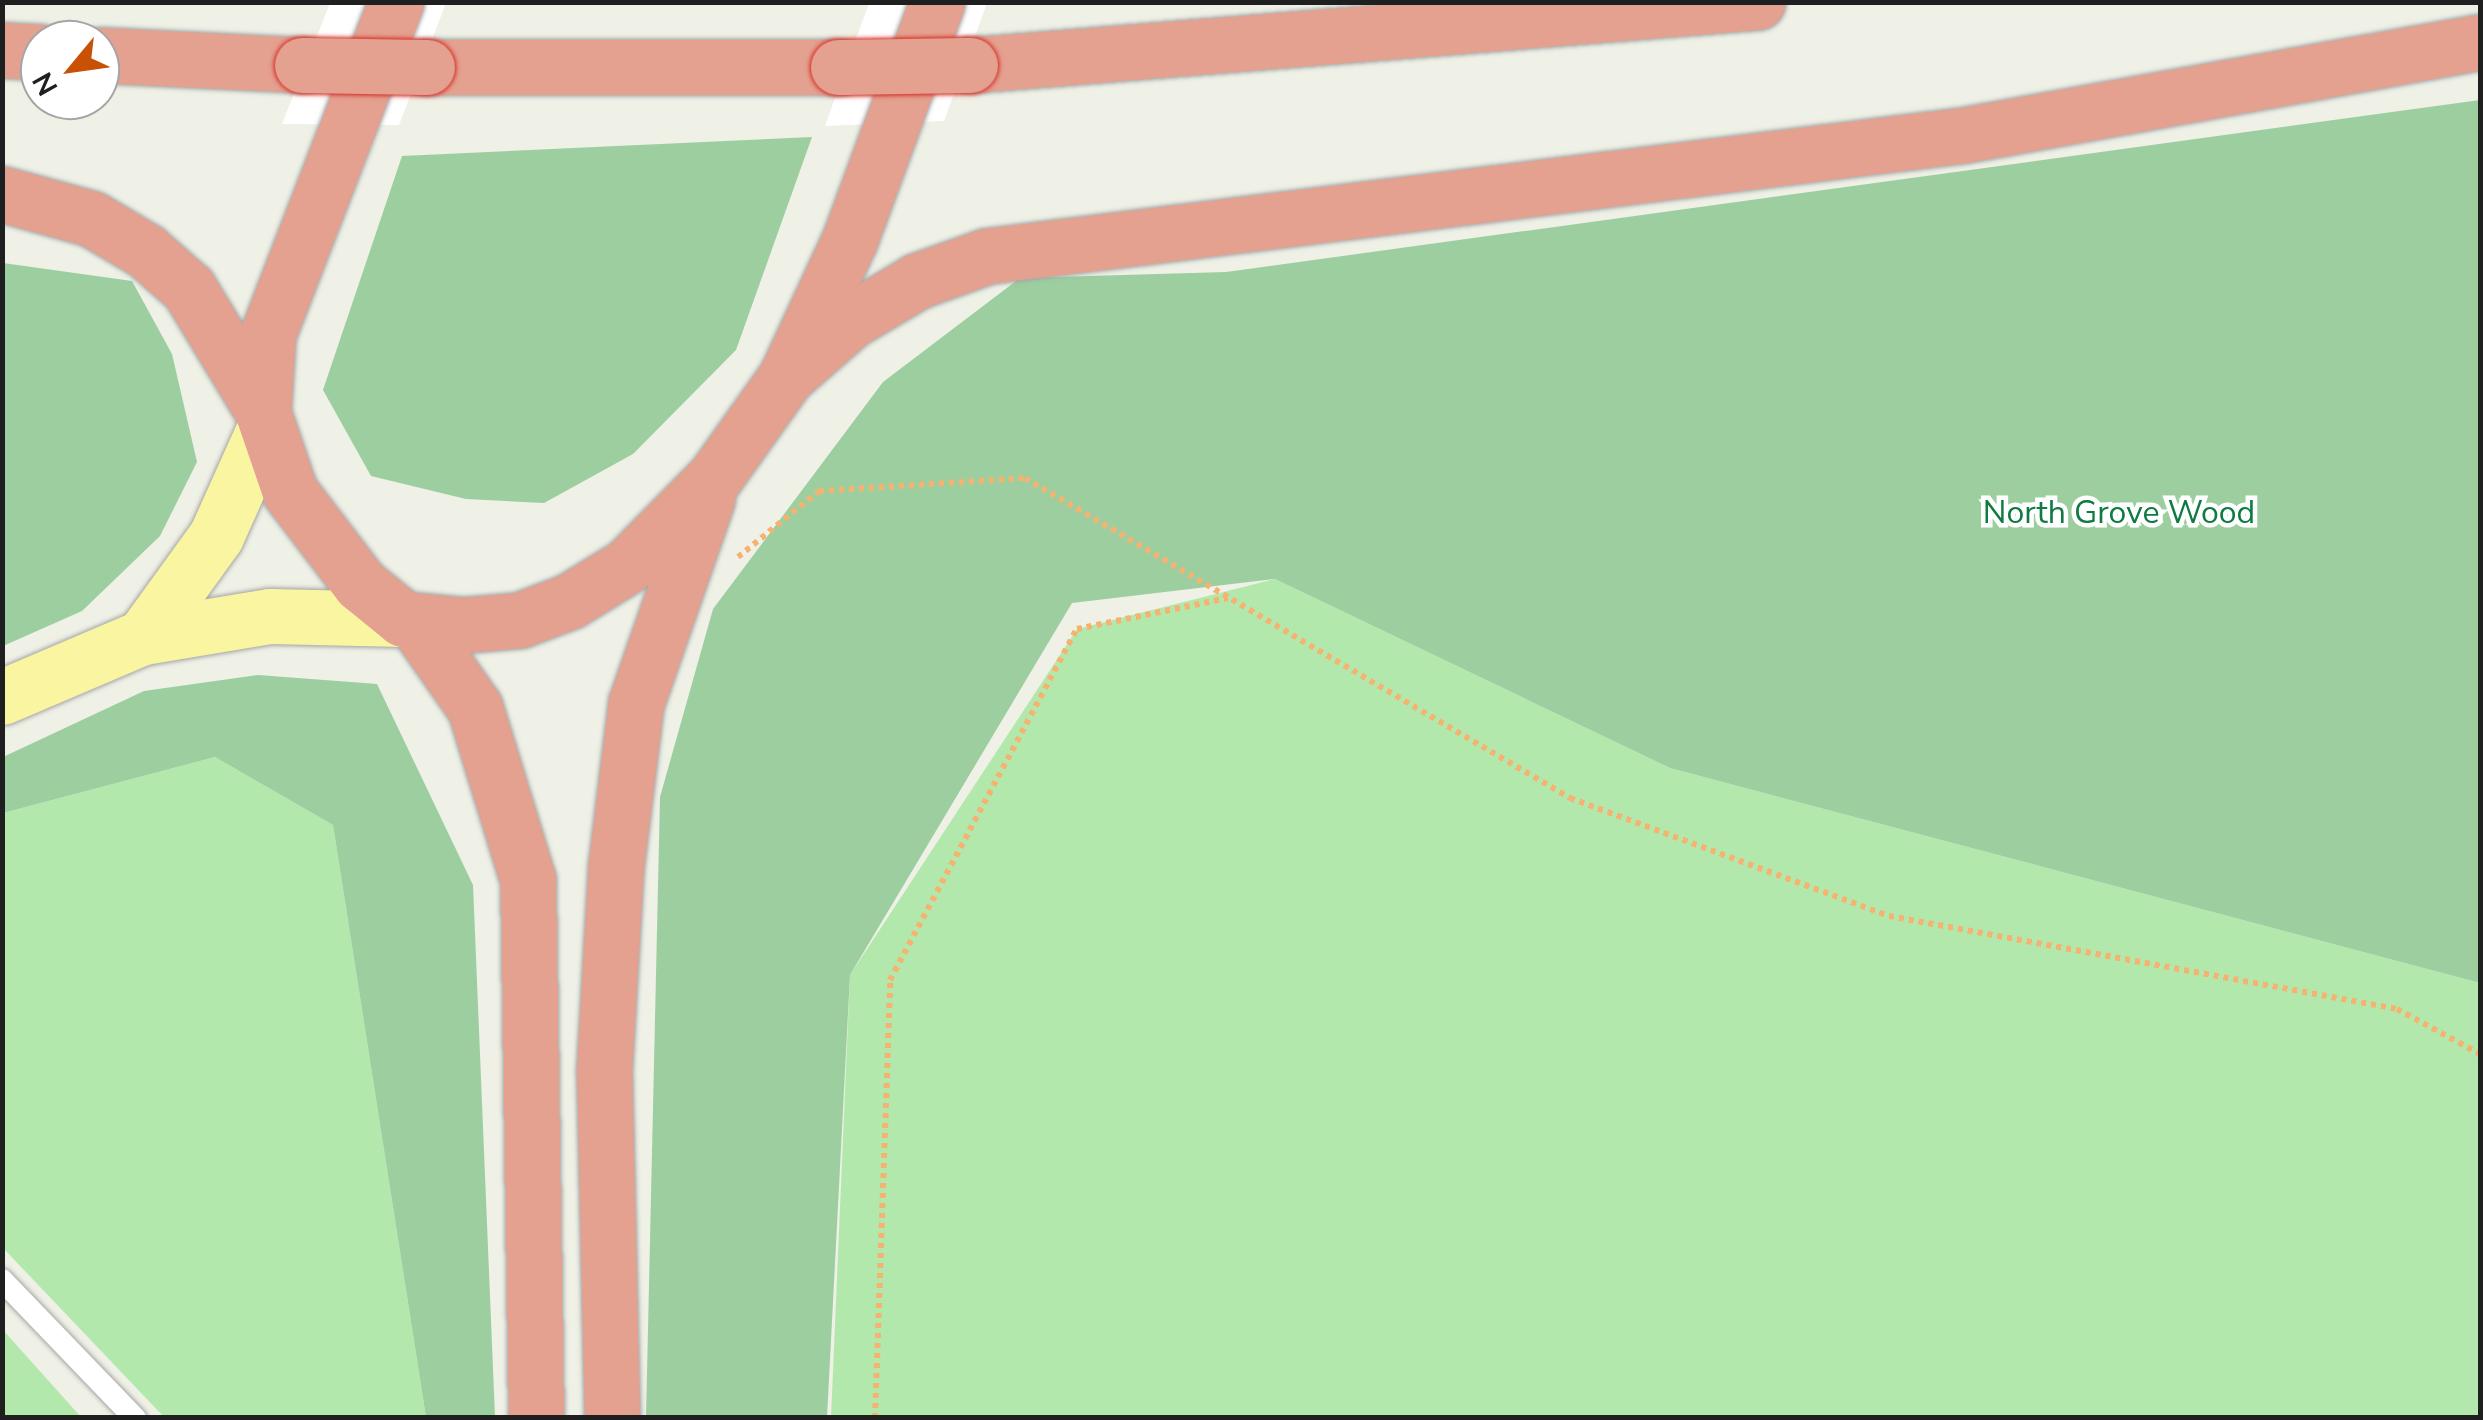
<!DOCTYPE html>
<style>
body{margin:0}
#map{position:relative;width:2483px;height:1420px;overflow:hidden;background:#eff0e6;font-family:"Nunito Sans",sans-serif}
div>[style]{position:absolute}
.grass>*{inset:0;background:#b3e8ad}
.forest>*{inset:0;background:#9ccea0}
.pier>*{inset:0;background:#fff}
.path>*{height:6px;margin-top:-3px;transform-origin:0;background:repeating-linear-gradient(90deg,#f6b270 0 5px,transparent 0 10px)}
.roads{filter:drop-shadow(0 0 2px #a6a6a6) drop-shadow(0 0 2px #a6a6a6)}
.lane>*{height:22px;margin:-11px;padding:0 11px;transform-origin:11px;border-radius:11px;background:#fff}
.primary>*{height:55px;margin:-27.5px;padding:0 27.5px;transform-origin:27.5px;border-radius:27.5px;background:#f9f5a1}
.highway>*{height:55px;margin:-27.5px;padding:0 27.5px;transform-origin:27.5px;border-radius:27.5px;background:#e4a190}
.bridges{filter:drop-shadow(0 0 2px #d6322a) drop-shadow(0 0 2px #d6322a)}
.highway-bridge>*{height:55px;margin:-27.5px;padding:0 27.5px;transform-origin:27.5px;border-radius:27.5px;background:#e4a190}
span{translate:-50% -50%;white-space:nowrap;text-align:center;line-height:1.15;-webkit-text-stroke:9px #fff;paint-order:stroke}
.park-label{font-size:32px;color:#0f7b42}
.frame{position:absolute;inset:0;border:5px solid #1f1f1f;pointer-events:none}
.north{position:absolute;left:20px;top:20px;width:100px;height:100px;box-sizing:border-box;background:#fff;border:2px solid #a5a5a5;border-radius:50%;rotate:241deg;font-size:28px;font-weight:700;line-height:40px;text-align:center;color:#1f1f1f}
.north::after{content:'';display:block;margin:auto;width:35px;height:45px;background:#c85106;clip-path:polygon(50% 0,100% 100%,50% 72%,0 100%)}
</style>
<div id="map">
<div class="grass">
<i style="clip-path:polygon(1275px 579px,1670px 768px,2480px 983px,2480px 1417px,831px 1418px,850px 975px,1077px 629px)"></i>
<i style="clip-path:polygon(215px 757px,333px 825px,426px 1417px,164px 1417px,3px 1248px,3px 813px)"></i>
<i style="clip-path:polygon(3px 1330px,81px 1417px,3px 1417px)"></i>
</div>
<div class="forest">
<i style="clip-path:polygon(2480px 100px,2480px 983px,1670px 768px,1275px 579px,1072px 603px,850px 975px,827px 1417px,646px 1418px,660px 797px,713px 609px,883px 382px,1020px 278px,1226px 272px)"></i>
<i style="clip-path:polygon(812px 137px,736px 350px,633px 454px,544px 503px,466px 499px,371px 476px,323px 390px,402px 156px)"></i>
<i style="clip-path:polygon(3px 263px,132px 281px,172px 354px,197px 462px,160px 536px,82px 611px,3px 646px)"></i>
<i style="clip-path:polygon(258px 675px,377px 684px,473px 885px,495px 1417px,426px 1417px,333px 825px,215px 757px,3px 813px,3px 757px,144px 691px)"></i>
</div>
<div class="pier">
<i style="clip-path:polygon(330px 3px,446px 3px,399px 125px,282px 124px)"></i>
<i style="clip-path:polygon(869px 3px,987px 3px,944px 121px,825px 126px)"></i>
</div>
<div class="path">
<i style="left:738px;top:557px;width:104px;rotate:-39.2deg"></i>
<i style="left:819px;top:491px;width:206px;rotate:-3.6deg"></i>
<i style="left:1025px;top:478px;width:632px;rotate:30.42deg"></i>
<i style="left:1570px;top:798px;width:340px;rotate:20.3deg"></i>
<i style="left:1889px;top:916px;width:516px;rotate:10.37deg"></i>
<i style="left:2397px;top:1009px;width:94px;rotate:28.5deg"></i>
<i style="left:875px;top:1418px;width:438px;rotate:-88deg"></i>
<i style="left:890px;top:980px;width:398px;rotate:-62deg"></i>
<i style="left:1077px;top:629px;width:154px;rotate:-11.6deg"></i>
</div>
<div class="roads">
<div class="lane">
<i style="left:2px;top:1280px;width:192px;rotate:46.1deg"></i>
</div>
<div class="primary">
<i style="left:143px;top:637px;width:125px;rotate:-54.1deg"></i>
<i style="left:216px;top:536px;width:120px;rotate:-65.8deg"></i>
<i style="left:2px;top:697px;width:153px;rotate:-23.1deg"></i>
<i style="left:143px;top:637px;width:129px;rotate:-9.4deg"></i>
<i style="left:270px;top:616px;width:133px;rotate:1.3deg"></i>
</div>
<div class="highway">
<i style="left:396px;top:2px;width:355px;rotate:111.1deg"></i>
<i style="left:268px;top:333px;width:80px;rotate:93.6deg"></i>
<i style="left:263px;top:413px;width:83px;rotate:71.1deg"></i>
<i style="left:290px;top:492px;width:116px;rotate:52.7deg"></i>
<i style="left:360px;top:584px;width:55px;rotate:39.1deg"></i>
<i style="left:403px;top:619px;width:60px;rotate:5.7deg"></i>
<i style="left:463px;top:625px;width:57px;rotate:-5deg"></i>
<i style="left:520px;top:620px;width:53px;rotate:-20.8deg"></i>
<i style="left:570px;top:601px;width:67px;rotate:-31.6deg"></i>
<i style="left:627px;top:566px;width:125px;rotate:-45.3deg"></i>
<i style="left:715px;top:477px;width:123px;rotate:-54.6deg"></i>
<i style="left:786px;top:377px;width:152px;rotate:-65.1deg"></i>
<i style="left:850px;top:239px;width:252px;rotate:-69.8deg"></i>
<i style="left:2px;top:50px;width:38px;rotate:3deg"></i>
<i style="left:100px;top:55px;width:202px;rotate:2.8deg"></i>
<i style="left:970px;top:65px;width:790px;rotate:-4.58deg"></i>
<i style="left:427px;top:67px;width:411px"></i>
<i style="left:2px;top:194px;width:93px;rotate:15.5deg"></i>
<i style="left:92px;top:219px;width:63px;rotate:30.7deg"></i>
<i style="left:146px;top:251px;width:57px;rotate:41.5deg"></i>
<i style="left:189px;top:289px;width:141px;rotate:58.9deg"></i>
<i style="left:786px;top:377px;width:85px;rotate:-41.2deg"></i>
<i style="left:850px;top:321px;width:78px;rotate:-30.8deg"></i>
<i style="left:917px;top:281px;width:74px;rotate:-19.7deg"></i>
<i style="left:987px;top:256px;width:984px;rotate:-7.06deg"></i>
<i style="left:1964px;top:135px;width:524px;rotate:-10.22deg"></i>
<i style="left:415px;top:622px;width:105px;rotate:55.1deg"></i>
<i style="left:475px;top:708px;width:180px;rotate:72.9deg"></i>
<i style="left:528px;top:880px;width:538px;rotate:89.15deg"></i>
<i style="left:612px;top:1418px;width:347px;rotate:-91.3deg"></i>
<i style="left:604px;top:1071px;width:206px;rotate:-86.7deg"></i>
<i style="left:616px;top:865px;width:163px;rotate:-83deg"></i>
<i style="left:636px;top:703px;width:216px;rotate:-70.8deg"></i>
</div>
</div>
<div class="bridges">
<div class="highway-bridge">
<i style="left:302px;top:65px;width:125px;rotate:0.9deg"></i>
<i style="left:838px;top:67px;width:132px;rotate:-0.9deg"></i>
</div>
</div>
<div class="park-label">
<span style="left:2119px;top:513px">North Grove Wood</span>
</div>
<div class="frame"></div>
<div class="north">N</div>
</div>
